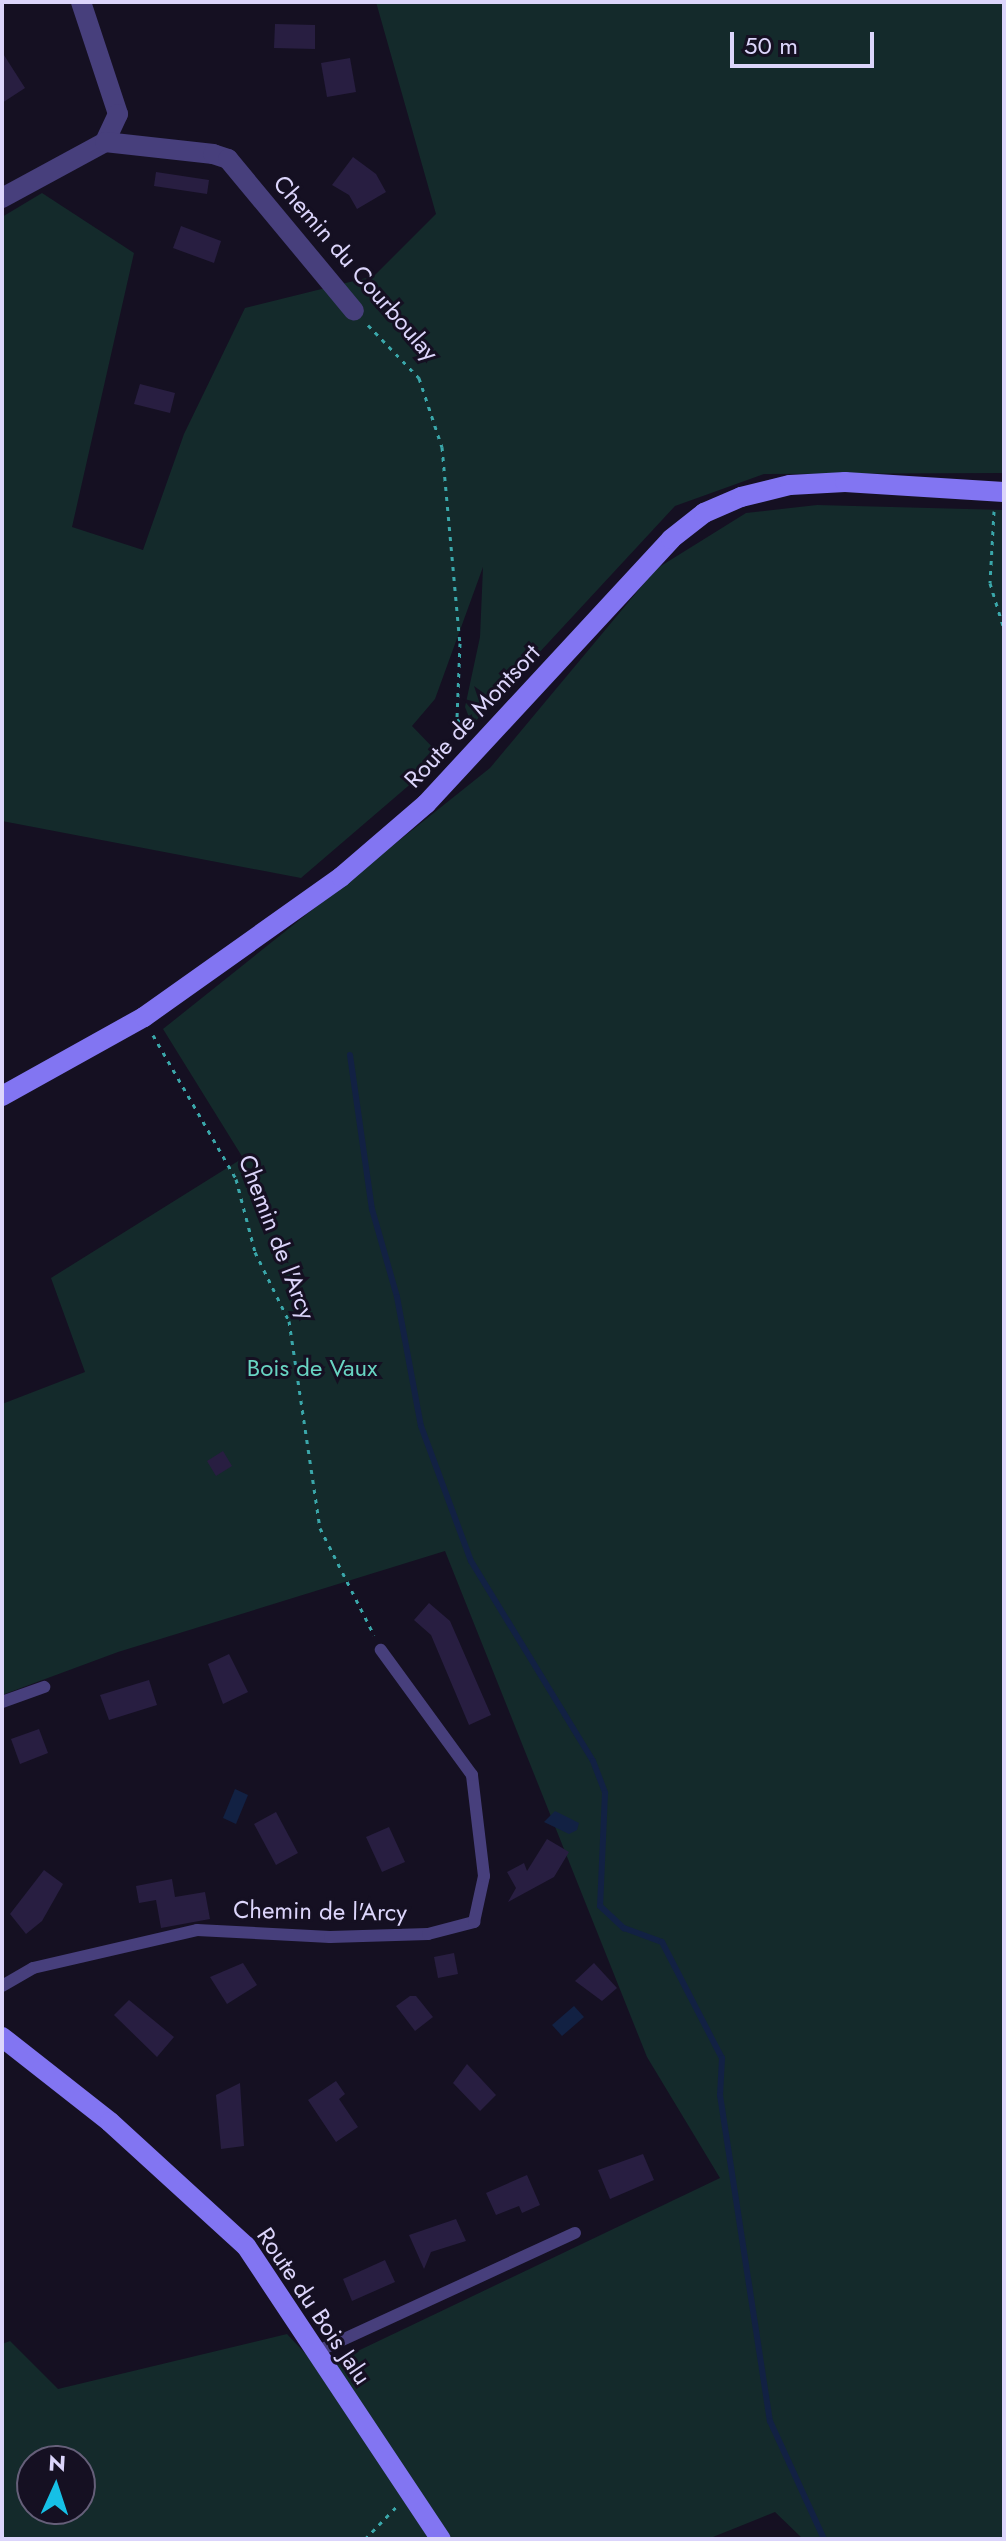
<!DOCTYPE html>
<style>
body{margin:0}
#map{position:relative;width:1006px;height:2541px;overflow:hidden;background:#151022;font-family:Jost,sans-serif}
div>[style]{position:absolute}
.green>*{inset:0;background:#142a2b}
.water>*{inset:0;background:#122143}
.stream>*{height:6px;margin:-3px;padding:0 3px;transform-origin:3px;border-radius:3px;background:#122143}
.building>*{inset:0;background:#281e41}
.path>*{height:3px;margin-top:-1.5px;transform-origin:0;background:repeating-linear-gradient(90deg,#3aa7aa 0 4px,transparent 0 10px)}
.lane>*{height:12px;margin:-6px;padding:0 6px;transform-origin:6px;border-radius:6px;background:#473f7c}
.street>*{height:20px;margin:-10px;padding:0 10px;transform-origin:10px;border-radius:10px;background:#473f7c}
.secondary>*{height:20px;margin:-10px;padding:0 10px;transform-origin:10px;border-radius:10px;background:#8275f2}
span{translate:-50% -50%;white-space:nowrap;text-align:center;line-height:1.15;-webkit-text-stroke:6px #151022;paint-order:stroke}
.street-label{font-size:24px;color:#dcd5fb}
.park-label{font-size:24px;color:#68d4c2}
.frame{position:absolute;inset:0;border:4px solid #dcd5fb;pointer-events:none}
.north{position:absolute;left:16px;top:2445px;width:80px;height:80px;box-sizing:border-box;background:#151022;border:2px solid #655f79;border-radius:50%;rotate:3deg;font-size:22px;font-weight:700;line-height:32px;text-align:center;color:#dcd5fb}
.north::after{content:'';display:block;margin:auto;width:28px;height:36px;background:#16c0e6;clip-path:polygon(50% 0,100% 100%,50% 72%,0 100%)}
.scale{position:absolute;left:730px;top:32px;width:144px;height:36px;box-sizing:border-box;border:4px solid #dcd5fb;border-top:0;padding-left:10px;font-size:24px;line-height:28px;white-space:nowrap;color:#dcd5fb;-webkit-text-stroke:6px #151022;paint-order:stroke}
</style>
<div id="map">
<div class="green">
<i style="clip-path:polygon(376px 2px,1004px 2px,1004px 473px,764px 474px,675px 506px,472px 725px,465px 707px,480px 637px,483px 567px,435px 699px,412px 726px,442px 757px,301px 878px,2px 821px,2px 217px,42px 193px,134px 253px,72px 527px,143px 550px,184px 434px,245px 308px,374px 276px,436px 214px)"></i>
<i style="clip-path:polygon(evenodd,817px 505px,1004px 510px,1004px 2539px,803px 2539px,775px 2512px,708px 2539px,2px 2539px,2px 2344px,10px 2341px,58px 2389px,287px 2334px,320px 2369px,720px 2178px,647px 2057px,445px 1551px,118px 1652px,2px 1695px,2px 1404px,85px 1372px,51px 1278px,243px 1158px,163px 1029px,490px 768px,656px 569px,746px 513px,817px 505px,32px 2461px,80px 2461px,80px 2509px,32px 2509px,32px 2461px)"></i>
</div>
<div class="water">
<i style="clip-path:polygon(235px 1789px,248px 1795px,236px 1824px,223px 1818px)"></i>
<i style="clip-path:polygon(555px 1811px,579px 1823px,577px 1830px,569px 1834px,544px 1822px)"></i>
<i style="clip-path:polygon(574px 2006px,584px 2017px,562px 2036px,552px 2025px)"></i>
</div>
<div class="stream">
<i style="left:350px;top:1055px;width:156px;rotate:81.9deg"></i>
<i style="left:372px;top:1209px;width:91px;rotate:74.1deg"></i>
<i style="left:397px;top:1297px;width:131px;rotate:79.5deg"></i>
<i style="left:421px;top:1426px;width:144px;rotate:69.7deg"></i>
<i style="left:471px;top:1561px;width:234px;rotate:58.6deg"></i>
<i style="left:593px;top:1761px;width:34px;rotate:69deg"></i>
<i style="left:605px;top:1793px;width:113px;rotate:92.5deg"></i>
<i style="left:600px;top:1906px;width:33px;rotate:43deg"></i>
<i style="left:624px;top:1928px;width:40px;rotate:20.2deg"></i>
<i style="left:662px;top:1942px;width:131px;rotate:62.7deg"></i>
<i style="left:722px;top:2058px;width:37px;rotate:93deg"></i>
<i style="left:720px;top:2095px;width:330px;rotate:81.3deg"></i>
<i style="left:770px;top:2421px;width:130px;rotate:65.4deg"></i>
</div>
<div class="building">
<i style="clip-path:polygon(275px 24px,315px 25px,315px 49px,274px 48px)"></i>
<i style="clip-path:polygon(2px 52px,25px 88px,2px 103px)"></i>
<i style="clip-path:polygon(350px 58px,356px 92px,327px 97px,321px 63px)"></i>
<i style="clip-path:polygon(353px 157px,376px 174px,386px 192px,357px 209px,349px 195px,332px 185px)"></i>
<i style="clip-path:polygon(156px 172px,209px 180px,207px 194px,154px 186px)"></i>
<i style="clip-path:polygon(181px 226px,221px 241px,214px 263px,173px 248px)"></i>
<i style="clip-path:polygon(140px 384px,175px 393px,170px 413px,134px 404px)"></i>
<i style="clip-path:polygon(223px 1451px,232px 1466px,216px 1476px,207px 1461px)"></i>
<i style="clip-path:polygon(429px 1603px,450px 1621px,491px 1715px,469px 1725px,431px 1635px,414px 1620px)"></i>
<i style="clip-path:polygon(229px 1654px,248px 1692px,223px 1704px,208px 1664px)"></i>
<i style="clip-path:polygon(149px 1680px,157px 1705px,109px 1720px,100px 1695px)"></i>
<i style="clip-path:polygon(39px 1729px,48px 1753px,20px 1764px,11px 1739px)"></i>
<i style="clip-path:polygon(276px 1812px,298px 1853px,276px 1865px,254px 1824px)"></i>
<i style="clip-path:polygon(389px 1827px,405px 1862px,382px 1872px,366px 1837px)"></i>
<i style="clip-path:polygon(547px 1839px,569px 1852px,554px 1877px,508px 1902px,516px 1888px,507px 1872px,524px 1863px,527px 1871px)"></i>
<i style="clip-path:polygon(44px 1870px,63px 1884px,42px 1921px,26px 1934px,10px 1914px)"></i>
<i style="clip-path:polygon(172px 1879px,175px 1897px,205px 1892px,210px 1919px,161px 1928px,156px 1900px,139px 1903px,136px 1886px)"></i>
<i style="clip-path:polygon(454px 1953px,458px 1974px,438px 1978px,434px 1957px)"></i>
<i style="clip-path:polygon(243px 1963px,257px 1985px,227px 2004px,210px 1977px)"></i>
<i style="clip-path:polygon(594px 1963px,617px 1988px,602px 2001px,575px 1981px)"></i>
<i style="clip-path:polygon(410px 1996px,416px 1996px,433px 2017px,415px 2031px,396px 2006px)"></i>
<i style="clip-path:polygon(129px 2000px,174px 2037px,157px 2057px,114px 2015px)"></i>
<i style="clip-path:polygon(467px 2064px,496px 2095px,480px 2111px,453px 2083px)"></i>
<i style="clip-path:polygon(336px 2081px,345px 2094px,339px 2099px,358px 2127px,336px 2142px,308px 2100px)"></i>
<i style="clip-path:polygon(240px 2083px,244px 2146px,221px 2149px,216px 2095px)"></i>
<i style="clip-path:polygon(643px 2154px,654px 2180px,610px 2199px,598px 2170px)"></i>
<i style="clip-path:polygon(527px 2175px,540px 2205px,522px 2213px,519px 2206px,496px 2215px,486px 2193px)"></i>
<i style="clip-path:polygon(456px 2219px,466px 2241px,431px 2252px,424px 2269px,409px 2235px)"></i>
<i style="clip-path:polygon(385px 2260px,395px 2282px,352px 2301px,343px 2279px)"></i>
</div>
<div class="path">
<i style="left:368px;top:325px;width:74px;rotate:46.1deg"></i>
<i style="left:419px;top:378px;width:73px;rotate:71.6deg"></i>
<i style="left:442px;top:447px;width:197px;rotate:84.8deg"></i>
<i style="left:460px;top:643px;width:76px;rotate:92.3deg"></i>
<i style="left:457px;top:719px;width:17px;rotate:50deg"></i>
<i style="left:994px;top:511px;width:72px;rotate:93.2deg"></i>
<i style="left:990px;top:583px;width:48px;rotate:73.1deg"></i>
<i style="left:153px;top:1035px;width:166px;rotate:60deg"></i>
<i style="left:236px;top:1179px;width:75px;rotate:75.4deg"></i>
<i style="left:255px;top:1252px;width:77px;rotate:63.8deg"></i>
<i style="left:289px;top:1321px;width:209px;rotate:81.5deg"></i>
<i style="left:320px;top:1528px;width:120px;rotate:63.2deg"></i>
<i style="left:365px;top:2539px;width:45px;rotate:-45.9deg"></i>
</div>
<div class="lane">
<i style="left:2px;top:1702px;width:45px;rotate:-19.7deg"></i>
<i style="left:2px;top:1986px;width:36px;rotate:-30deg"></i>
<i style="left:33px;top:1968px;width:168px;rotate:-13deg"></i>
<i style="left:197px;top:1930px;width:133px;rotate:3deg"></i>
<i style="left:330px;top:1937px;width:98px;rotate:-1.8deg"></i>
<i style="left:428px;top:1934px;width:48px;rotate:-14.6deg"></i>
<i style="left:474px;top:1922px;width:47px;rotate:-77.7deg"></i>
<i style="left:484px;top:1876px;width:102px;rotate:-96.8deg"></i>
<i style="left:472px;top:1775px;width:155px;rotate:-126.1deg"></i>
<i style="left:316px;top:2352px;width:285px;rotate:-24.7deg"></i>
</div>
<div class="street">
<i style="left:81px;top:2px;width:118px;rotate:71.7deg"></i>
<i style="left:118px;top:114px;width:31px;rotate:115deg"></i>
<i style="left:2px;top:198px;width:117px;rotate:-28.5deg"></i>
<i style="left:105px;top:142px;width:109px;rotate:6.3deg"></i>
<i style="left:213px;top:154px;width:16px;rotate:18deg"></i>
<i style="left:228px;top:159px;width:197px;rotate:50.3deg"></i>
</div>
<div class="secondary">
<i style="left:2px;top:1096px;width:162px;rotate:-29.1deg"></i>
<i style="left:144px;top:1017px;width:242px;rotate:-35.4deg"></i>
<i style="left:341px;top:877px;width:112px;rotate:-40.7deg"></i>
<i style="left:426px;top:804px;width:361px;rotate:-47.2deg"></i>
<i style="left:671px;top:539px;width:42px;rotate:-38.2deg"></i>
<i style="left:704px;top:513px;width:40px;rotate:-23.4deg"></i>
<i style="left:741px;top:497px;width:50px;rotate:-13.8deg"></i>
<i style="left:790px;top:485px;width:55px;rotate:-3.1deg"></i>
<i style="left:845px;top:482px;width:159px;rotate:3.6deg"></i>
<i style="left:2px;top:2037px;width:137px;rotate:38.2deg"></i>
<i style="left:110px;top:2122px;width:184px;rotate:42.4deg"></i>
<i style="left:246px;top:2246px;width:352px;rotate:56.4deg"></i>
</div>
<div class="street-label">
<span style="left:356px;top:268px;rotate:49deg">Chemin du Courboulay</span>
<span style="left:472px;top:716px;rotate:-47deg">Route de Montsort</span>
<span style="left:277px;top:1237px;rotate:69deg">Chemin de l'Arcy</span>
<span style="left:320px;top:1911px;rotate:1deg">Chemin de l'Arcy</span>
<span style="left:314px;top:2306px;rotate:56deg">Route du Bois Jalu</span>
</div>
<div class="park-label">
<span style="left:312px;top:1368px">Bois de Vaux</span>
</div>
<div class="frame"></div>
<div class="north">N</div>
<div class="scale">50 m</div>
</div>
